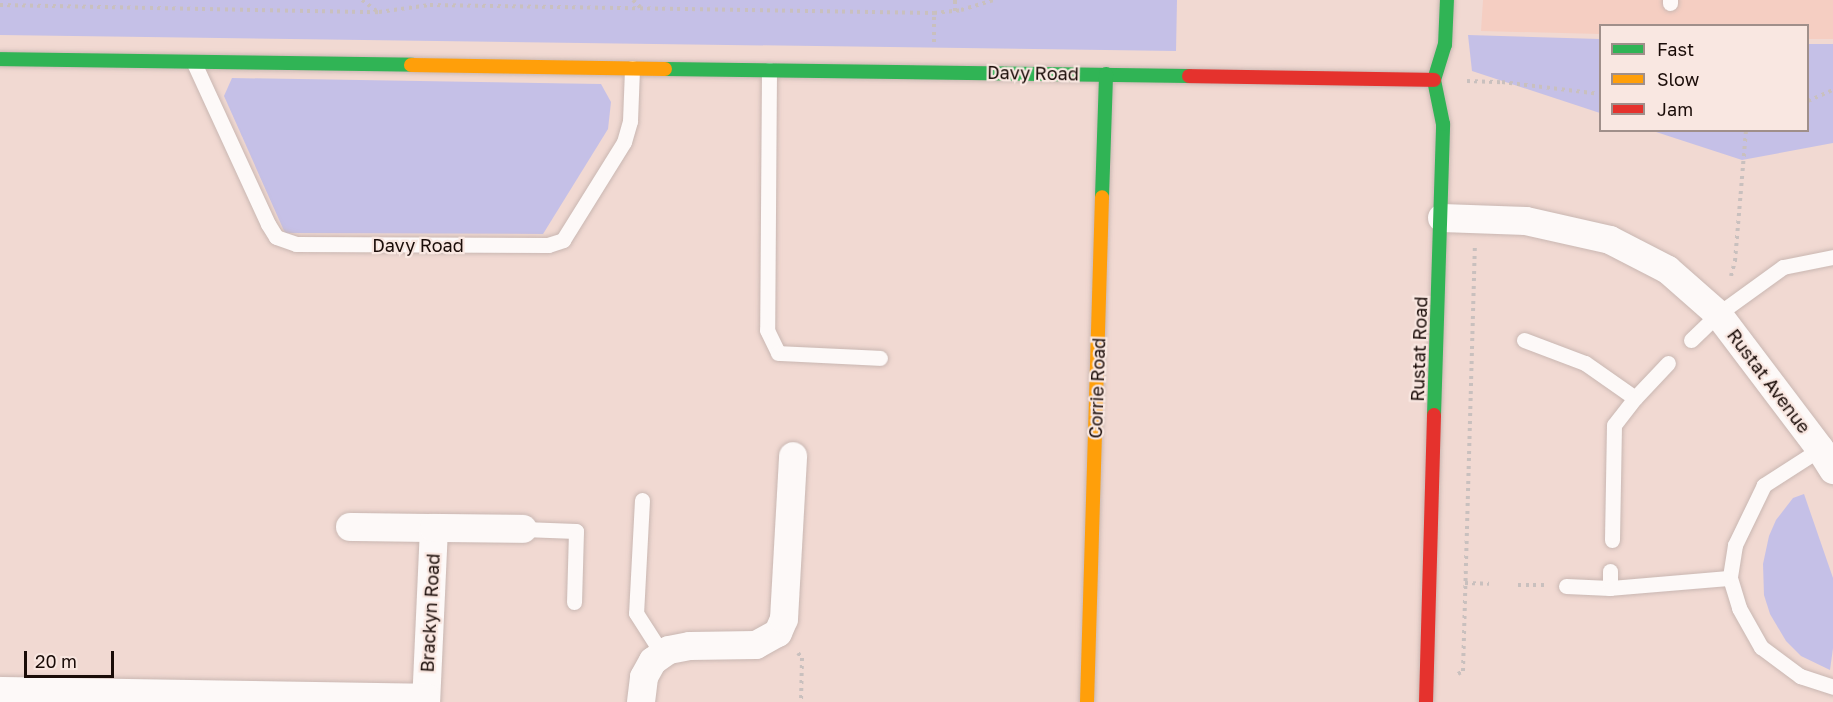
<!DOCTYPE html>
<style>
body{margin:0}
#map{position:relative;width:1833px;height:702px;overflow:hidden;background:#f1d9d2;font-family:"Golos Text",sans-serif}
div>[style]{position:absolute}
.built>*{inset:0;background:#f5cec2}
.green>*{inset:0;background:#c5c0e7}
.path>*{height:4px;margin-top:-2px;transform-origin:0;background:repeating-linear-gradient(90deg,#c9c0be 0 3px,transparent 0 7.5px)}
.roads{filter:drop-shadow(0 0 2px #c9b7b2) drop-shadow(0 0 2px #c9b7b2)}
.lane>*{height:15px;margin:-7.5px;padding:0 7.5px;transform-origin:7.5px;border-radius:7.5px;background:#fdf9f8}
.street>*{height:28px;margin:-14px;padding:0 14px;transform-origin:14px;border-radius:14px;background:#fdf9f8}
.fast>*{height:14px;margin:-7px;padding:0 7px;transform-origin:7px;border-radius:7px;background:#30b455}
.slow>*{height:14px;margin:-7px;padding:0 7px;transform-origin:7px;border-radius:7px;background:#ff9f0a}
.jam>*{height:14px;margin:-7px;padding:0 7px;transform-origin:7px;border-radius:7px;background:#e5322d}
span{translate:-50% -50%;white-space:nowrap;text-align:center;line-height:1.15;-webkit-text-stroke:4.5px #f9e7e1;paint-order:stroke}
.street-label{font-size:18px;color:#1a0c08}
.legend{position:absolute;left:1599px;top:24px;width:210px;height:108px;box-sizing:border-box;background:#f9e7e1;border:2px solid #a08f8a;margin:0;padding:8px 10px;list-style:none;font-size:18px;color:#1a0c08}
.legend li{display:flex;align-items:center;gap:12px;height:30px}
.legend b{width:30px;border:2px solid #a08f8a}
.scale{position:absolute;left:24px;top:651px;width:90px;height:27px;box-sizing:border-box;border:3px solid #1a0c08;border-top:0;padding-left:8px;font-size:18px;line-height:21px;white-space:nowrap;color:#1a0c08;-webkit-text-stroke:4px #f9e7e1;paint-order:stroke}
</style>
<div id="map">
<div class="built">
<i style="clip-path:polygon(1483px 0,1833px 0,1833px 39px,1808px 39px,1808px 26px,1600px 26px,1600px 34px,1481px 31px)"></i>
</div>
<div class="green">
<i style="clip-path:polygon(0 0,1177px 0,1176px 51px,0 35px)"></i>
<i style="clip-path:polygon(1468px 35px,1600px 39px,1600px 113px,1472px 71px)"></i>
<i style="clip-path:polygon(1808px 44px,1833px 44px,1833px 143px,1742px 160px,1653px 131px,1808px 130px)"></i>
<i style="clip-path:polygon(232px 78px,601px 84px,611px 102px,608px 129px,543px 234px,285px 233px,224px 96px)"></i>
<i style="clip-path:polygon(1804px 494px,1833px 578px,1833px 648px,1830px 670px,1801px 656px,1786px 641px,1770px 614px,1764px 595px,1763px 564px,1769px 536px,1776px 520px,1793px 498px)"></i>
</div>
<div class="path">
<i style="left:362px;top:0;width:20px;rotate:37deg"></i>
<i style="left:633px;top:0;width:11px;rotate:45deg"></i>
<i style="left:0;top:5px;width:379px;rotate:1.1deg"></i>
<i style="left:379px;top:12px;width:51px;rotate:-7.8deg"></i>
<i style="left:430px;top:5px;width:504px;rotate:0.91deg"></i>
<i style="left:934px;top:13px;width:27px;rotate:-6deg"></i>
<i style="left:961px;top:10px;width:34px;rotate:-17deg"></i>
<i style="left:955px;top:11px;width:11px;rotate:-90deg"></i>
<i style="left:934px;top:42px;width:29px;rotate:-90deg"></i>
<i style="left:1467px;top:81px;width:35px;rotate:2deg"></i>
<i style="left:1502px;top:82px;width:99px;rotate:7deg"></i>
<i style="left:1808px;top:101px;width:27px;rotate:-24deg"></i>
<i style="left:1731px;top:276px;width:16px;rotate:-75deg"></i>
<i style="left:1735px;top:261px;width:131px;rotate:-85.2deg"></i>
<i style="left:1465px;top:583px;width:24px;rotate:2deg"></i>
<i style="left:1518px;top:585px;width:27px"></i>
<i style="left:798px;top:653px;width:6px;rotate:51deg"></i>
<i style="left:802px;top:658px;width:44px;rotate:91.3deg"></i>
<i style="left:1458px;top:674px;width:6px;rotate:-31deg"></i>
<i style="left:1463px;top:671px;width:424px;rotate:-88.4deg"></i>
</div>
<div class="roads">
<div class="lane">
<i style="left:1670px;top:3px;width:3px;rotate:-90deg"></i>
<i style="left:194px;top:63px;width:177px;rotate:65.3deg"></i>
<i style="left:268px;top:224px;width:15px;rotate:58deg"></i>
<i style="left:276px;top:237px;width:21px;rotate:19deg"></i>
<i style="left:296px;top:244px;width:252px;rotate:0.2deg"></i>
<i style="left:548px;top:245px;width:16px;rotate:-18deg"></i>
<i style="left:563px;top:240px;width:115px;rotate:-58.1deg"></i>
<i style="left:624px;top:142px;width:22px;rotate:-74deg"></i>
<i style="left:630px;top:121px;width:53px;rotate:-87.8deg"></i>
<i style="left:769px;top:70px;width:260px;rotate:90.4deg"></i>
<i style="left:767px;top:330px;width:25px;rotate:64deg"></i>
<i style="left:778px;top:353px;width:102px;rotate:2.8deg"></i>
<i style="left:1524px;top:340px;width:65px;rotate:20.7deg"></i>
<i style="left:1585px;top:363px;width:61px;rotate:35deg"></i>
<i style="left:1635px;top:398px;width:34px;rotate:128deg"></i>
<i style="left:1614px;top:425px;width:115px;rotate:91deg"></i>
<i style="left:1691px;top:340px;width:37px;rotate:-44deg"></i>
<i style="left:1718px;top:314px;width:80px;rotate:-35.9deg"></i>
<i style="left:1783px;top:267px;width:51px;rotate:-11.3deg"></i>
<i style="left:1635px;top:398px;width:48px;rotate:-46.7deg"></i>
<i style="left:1820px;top:449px;width:67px;rotate:147.3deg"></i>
<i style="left:1764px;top:485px;width:67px;rotate:115.8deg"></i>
<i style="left:1735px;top:545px;width:33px;rotate:99deg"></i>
<i style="left:1730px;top:578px;width:31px;rotate:73deg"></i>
<i style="left:1739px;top:608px;width:45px;rotate:60.6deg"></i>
<i style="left:1761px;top:647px;width:49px;rotate:36.6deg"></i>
<i style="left:1800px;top:676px;width:35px;rotate:18deg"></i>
<i style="left:642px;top:500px;width:113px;rotate:93deg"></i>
<i style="left:636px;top:613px;width:50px;rotate:57.3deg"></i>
<i style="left:523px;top:529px;width:53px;rotate:2.2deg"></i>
<i style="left:576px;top:531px;width:71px;rotate:91.6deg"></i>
<i style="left:1610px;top:571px;width:17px;rotate:90deg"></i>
<i style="left:1566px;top:586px;width:44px;rotate:2.6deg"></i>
<i style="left:1610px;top:588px;width:120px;rotate:-4.8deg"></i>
</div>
<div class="street">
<i style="left:1442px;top:218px;width:84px;rotate:2deg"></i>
<i style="left:1526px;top:221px;width:86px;rotate:12.7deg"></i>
<i style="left:1610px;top:240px;width:65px;rotate:27.3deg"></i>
<i style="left:1668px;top:270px;width:67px;rotate:41.3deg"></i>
<i style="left:1718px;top:314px;width:169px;rotate:52.9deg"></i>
<i style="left:1820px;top:449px;width:25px;rotate:58deg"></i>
<i style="left:350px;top:527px;width:84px;rotate:0.7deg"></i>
<i style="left:434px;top:528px;width:174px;rotate:92.6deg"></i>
<i style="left:434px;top:528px;width:89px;rotate:0.6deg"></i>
<i style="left:0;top:691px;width:426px;rotate:0.9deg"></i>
<i style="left:641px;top:702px;width:25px;rotate:-83deg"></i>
<i style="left:644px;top:677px;width:18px;rotate:-61deg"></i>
<i style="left:653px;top:661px;width:19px;rotate:-35deg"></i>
<i style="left:669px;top:650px;width:21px;rotate:-11deg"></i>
<i style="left:690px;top:646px;width:66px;rotate:-0.9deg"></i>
<i style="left:756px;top:645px;width:25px;rotate:-29deg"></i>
<i style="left:778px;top:633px;width:15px;rotate:-67deg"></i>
<i style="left:784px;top:619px;width:163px;rotate:-86.8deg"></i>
</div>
<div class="fast">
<i style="left:0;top:59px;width:411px;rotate:0.8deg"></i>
<i style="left:665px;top:69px;width:524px;rotate:0.77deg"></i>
<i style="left:1102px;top:197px;width:123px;rotate:-88.1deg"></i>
<i style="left:1434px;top:415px;width:291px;rotate:-88.2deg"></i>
<i style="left:1443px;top:124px;width:45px;rotate:-101.6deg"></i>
<i style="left:1434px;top:80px;width:37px;rotate:-73deg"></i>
<i style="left:1445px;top:45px;width:45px;rotate:-87.5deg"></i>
</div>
<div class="slow">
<i style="left:411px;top:65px;width:254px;rotate:0.9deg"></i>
<i style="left:1087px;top:702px;width:505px;rotate:-88.3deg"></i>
</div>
<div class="jam">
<i style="left:1189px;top:76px;width:245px;rotate:0.9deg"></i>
<i style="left:1426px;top:702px;width:287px;rotate:-88.4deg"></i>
</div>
</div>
<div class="street-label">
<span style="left:1033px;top:73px;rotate:1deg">Davy Road</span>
<span style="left:418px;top:245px">Davy Road</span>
<span style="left:1419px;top:349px;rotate:-88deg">Rustat Road</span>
<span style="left:1769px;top:381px;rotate:53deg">Rustat Avenue</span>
<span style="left:1097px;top:388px;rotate:-88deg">Corrie Road</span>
<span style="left:430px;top:613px;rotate:-87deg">Brackyn Road</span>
</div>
<ul class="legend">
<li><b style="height:8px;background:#30b455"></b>Fast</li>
<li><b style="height:8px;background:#ff9f0a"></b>Slow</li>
<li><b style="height:8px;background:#e5322d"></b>Jam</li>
</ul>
<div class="scale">20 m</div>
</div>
